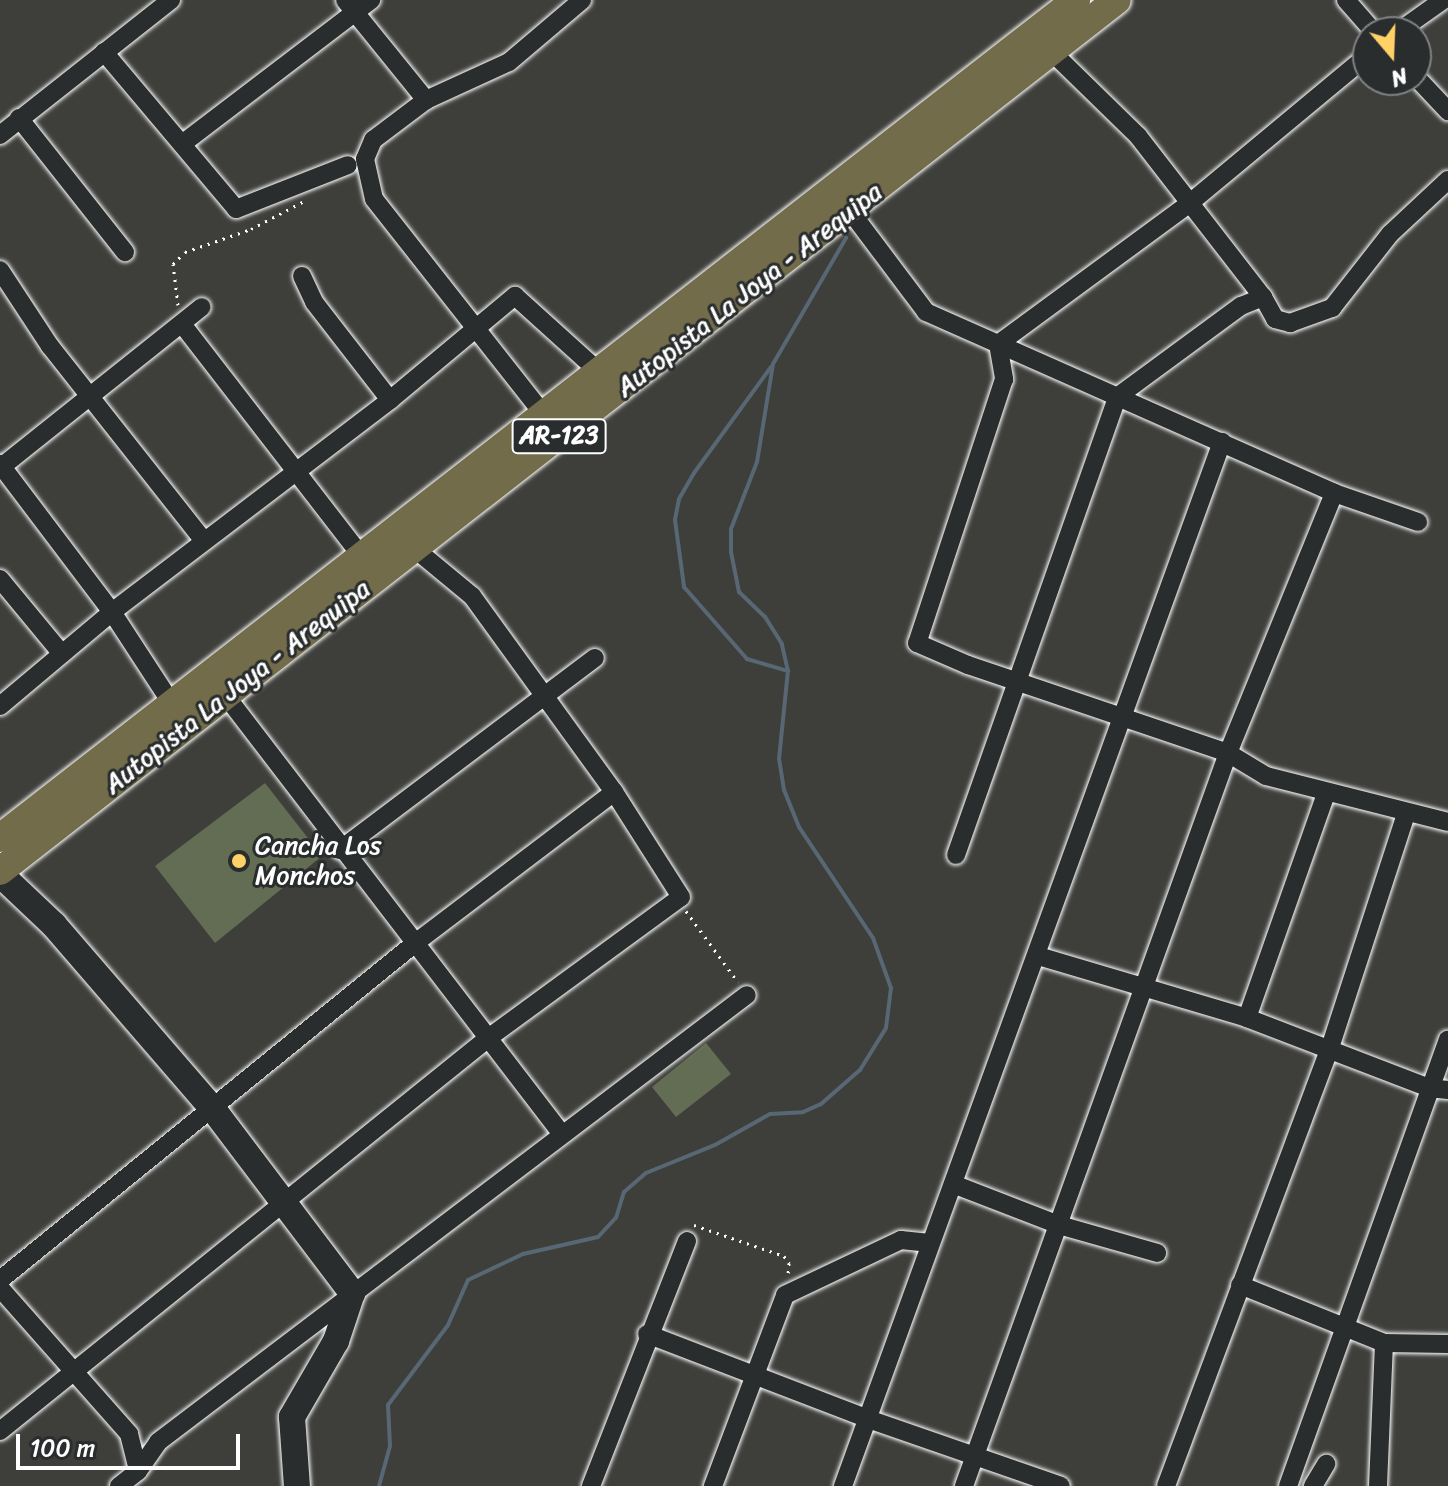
<!DOCTYPE html>
<style>
body{margin:0}
#map{position:relative;width:1448px;height:1486px;overflow:hidden;background:#3e3e3a;font-family:Sriracha,sans-serif}
div>[style]{position:absolute}
.green>*{inset:0;background:#636d54}
.stream>*{height:4px;margin:-2px;padding:0 2px;transform-origin:2px;border-radius:2px;background:#586774}
.path>*{height:3px;margin-top:-1.5px;transform-origin:0;background:repeating-linear-gradient(90deg,#fff 0 2px,transparent 0 8px)}
.roads{filter:drop-shadow(0 0 2px #fff) drop-shadow(0 0 2px #fff)}
.street>*{height:18px;margin:-9px;padding:0 9px;transform-origin:9px;border-radius:9px;background:#2a2d2e}
.secondary>*{height:26px;margin:-13px;padding:0 13px;transform-origin:13px;border-radius:13px;background:#2a2d2e}
.primary>*{height:28px;margin:-14px;padding:0 14px;transform-origin:14px;border-radius:14px;background:#726c4b}
.dots>*{width:22px;height:22px;translate:-50% -50%;box-sizing:border-box;border:4px solid #2a2d2e;border-radius:50%}
span{translate:-50% -50%;white-space:nowrap;text-align:center;line-height:1.15;-webkit-text-stroke:6px #2a2d2e;paint-order:stroke}
.shield-label span{padding:2px 6px;background:#2a2d2e;border:2px solid;border-radius:6px;-webkit-text-stroke-width:0}
.shield-label{font-size:24px;color:#fff;font-weight:700}
.street-label{font-size:26px;color:#fff}
.poi-label{font-size:26px;color:#fff}
.left{translate:0 -50%;text-align:left}
.north{position:absolute;left:1352px;top:16px;width:80px;height:80px;box-sizing:border-box;background:#2a2d2e;border:2px solid #7f8182;border-radius:50%;rotate:161deg;font-size:22px;font-weight:700;line-height:32px;text-align:center;color:#fff}
.north::after{content:'';display:block;margin:auto;width:28px;height:36px;background:#ffd166;clip-path:polygon(50% 0,100% 100%,50% 72%,0 100%)}
.scale{position:absolute;left:16px;top:1434px;width:224px;height:36px;box-sizing:border-box;border:4px solid #fff;border-top:0;padding-left:10px;font-size:24px;line-height:28px;white-space:nowrap;color:#fff;-webkit-text-stroke:6px #2a2d2e;paint-order:stroke}
</style>
<div id="map">
<div class="green">
<i style="clip-path:polygon(265px 783px,322px 856px,215px 943px,155px 866px)"></i>
<i style="clip-path:polygon(706px 1043px,731px 1074px,676px 1117px,652px 1087px)"></i>
</div>
<div class="stream">
<i style="left:771px;top:367px;width:131px;rotate:126deg"></i>
<i style="left:694px;top:473px;width:30px;rotate:120deg"></i>
<i style="left:679px;top:499px;width:21px;rotate:101deg"></i>
<i style="left:675px;top:520px;width:68px;rotate:82.3deg"></i>
<i style="left:684px;top:587px;width:96px;rotate:48.8deg"></i>
<i style="left:747px;top:659px;width:43px;rotate:16.3deg"></i>
<i style="left:379px;top:1486px;width:41px;rotate:-74.6deg"></i>
<i style="left:390px;top:1446px;width:41px;rotate:-92.8deg"></i>
<i style="left:388px;top:1405px;width:100px;rotate:-53.1deg"></i>
<i style="left:448px;top:1325px;width:49px;rotate:-66deg"></i>
<i style="left:468px;top:1280px;width:61px;rotate:-25.3deg"></i>
<i style="left:523px;top:1254px;width:77px;rotate:-12.8deg"></i>
<i style="left:598px;top:1237px;width:26px;rotate:-47deg"></i>
<i style="left:616px;top:1218px;width:27px;rotate:-73deg"></i>
<i style="left:624px;top:1192px;width:29px;rotate:-41deg"></i>
<i style="left:646px;top:1173px;width:74px;rotate:-22.1deg"></i>
<i style="left:715px;top:1145px;width:63px;rotate:-29.4deg"></i>
<i style="left:770px;top:1114px;width:33px;rotate:-3deg"></i>
<i style="left:803px;top:1112px;width:20px;rotate:-24deg"></i>
<i style="left:821px;top:1104px;width:52px;rotate:-41.1deg"></i>
<i style="left:860px;top:1070px;width:49px;rotate:-58.2deg"></i>
<i style="left:886px;top:1028px;width:40px;rotate:-82.9deg"></i>
<i style="left:891px;top:988px;width:53px;rotate:-109.8deg"></i>
<i style="left:873px;top:938px;width:133px;rotate:-123.7deg"></i>
<i style="left:799px;top:827px;width:40px;rotate:-112deg"></i>
<i style="left:784px;top:790px;width:31px;rotate:-99deg"></i>
<i style="left:779px;top:759px;width:88px;rotate:-84.2deg"></i>
<i style="left:788px;top:671px;width:28px;rotate:-103deg"></i>
<i style="left:782px;top:644px;width:32px;rotate:-122deg"></i>
<i style="left:765px;top:617px;width:36px;rotate:-136deg"></i>
<i style="left:739px;top:592px;width:41px;rotate:-101.3deg"></i>
<i style="left:731px;top:552px;width:23px;rotate:-90deg"></i>
<i style="left:731px;top:529px;width:72px;rotate:-68.8deg"></i>
<i style="left:757px;top:462px;width:99px;rotate:-80.7deg"></i>
<i style="left:773px;top:364px;width:146px;rotate:-59.9deg"></i>
</div>
<div class="path">
<i style="left:178px;top:305px;width:41px;rotate:-97deg"></i>
<i style="left:173px;top:264px;width:17px;rotate:-45deg"></i>
<i style="left:185px;top:252px;width:70px;rotate:-19.2deg"></i>
<i style="left:251px;top:229px;width:62px;rotate:-27.8deg"></i>
<i style="left:686px;top:911px;width:88px;rotate:53.8deg"></i>
<i style="left:694px;top:1225px;width:95px;rotate:19deg"></i>
<i style="left:784px;top:1256px;width:9px;rotate:54deg"></i>
<i style="left:789px;top:1263px;width:12px;rotate:95deg"></i>
</div>
<div class="roads">
<div class="street">
<i style="left:345px;top:0;width:129px;rotate:51deg"></i>
<i style="left:1346px;top:0;width:43px;rotate:48.8deg"></i>
<i style="left:1398px;top:32px;width:55px;rotate:-35.4deg"></i>
<i style="left:104px;top:52px;width:205px;rotate:49.9deg"></i>
<i style="left:236px;top:209px;width:120px;rotate:-21.4deg"></i>
<i style="left:1052px;top:52px;width:120px;rotate:44.3deg"></i>
<i style="left:1138px;top:136px;width:204px;rotate:52.2deg"></i>
<i style="left:1368px;top:55px;width:231px;rotate:140.3deg"></i>
<i style="left:1190px;top:203px;width:238px;rotate:143.7deg"></i>
<i style="left:998px;top:344px;width:36px;rotate:80deg"></i>
<i style="left:1004px;top:379px;width:278px;rotate:108.2deg"></i>
<i style="left:917px;top:643px;width:56px;rotate:23.3deg"></i>
<i style="left:968px;top:665px;width:274px;rotate:18.7deg"></i>
<i style="left:1228px;top:753px;width:44px;rotate:31.2deg"></i>
<i style="left:1266px;top:776px;width:188px;rotate:14.2deg"></i>
<i style="left:1416px;top:77px;width:47px;rotate:46.7deg"></i>
<i style="left:19px;top:118px;width:171px;rotate:51.7deg"></i>
<i style="left:0;top:135px;width:218px;rotate:-38.3deg"></i>
<i style="left:182px;top:144px;width:238px;rotate:-37.3deg"></i>
<i style="left:851px;top:212px;width:125px;rotate:53.1deg"></i>
<i style="left:926px;top:312px;width:446px;rotate:23.9deg"></i>
<i style="left:1334px;top:493px;width:89px;rotate:19deg"></i>
<i style="left:0;top:270px;width:91px;rotate:56.7deg"></i>
<i style="left:50px;top:346px;width:248px;rotate:51.7deg"></i>
<i style="left:302px;top:276px;width:29px;rotate:65deg"></i>
<i style="left:314px;top:302px;width:124px;rotate:52.2deg"></i>
<i style="left:182px;top:324px;width:294px;rotate:52.3deg"></i>
<i style="left:544px;top:415px;width:275px;rotate:-128.2deg"></i>
<i style="left:374px;top:199px;width:41px;rotate:-102.7deg"></i>
<i style="left:365px;top:159px;width:21px;rotate:-67deg"></i>
<i style="left:373px;top:140px;width:66px;rotate:-37deg"></i>
<i style="left:426px;top:100px;width:91px;rotate:-24.6deg"></i>
<i style="left:509px;top:62px;width:96px;rotate:-40.3deg"></i>
<i style="left:0;top:464px;width:186px;rotate:52.9deg"></i>
<i style="left:112px;top:612px;width:110px;rotate:56.9deg"></i>
<i style="left:0;top:468px;width:258px;rotate:-38.6deg"></i>
<i style="left:0;top:579px;width:97px;rotate:50.4deg"></i>
<i style="left:226px;top:696px;width:551px;rotate:52.53deg"></i>
<i style="left:0;top:706px;width:146px;rotate:-40deg"></i>
<i style="left:112px;top:612px;width:350px;rotate:-37.3deg"></i>
<i style="left:390px;top:400px;width:163px;rotate:-39.8deg"></i>
<i style="left:515px;top:296px;width:113px;rotate:42.1deg"></i>
<i style="left:340px;top:850px;width:319px;rotate:-37deg"></i>
<i style="left:956px;top:855px;width:485px;rotate:-70.6deg"></i>
<i style="left:1117px;top:397px;width:154px;rotate:-36.3deg"></i>
<i style="left:1241px;top:306px;width:24px;rotate:-22deg"></i>
<i style="left:1263px;top:297px;width:25px;rotate:61deg"></i>
<i style="left:1275px;top:319px;width:16px;rotate:15deg"></i>
<i style="left:1290px;top:323px;width:45px;rotate:-19.7deg"></i>
<i style="left:1332px;top:308px;width:94px;rotate:-51.9deg"></i>
<i style="left:1390px;top:234px;width:79px;rotate:-43deg"></i>
<i style="left:1038px;top:956px;width:218px;rotate:16.5deg"></i>
<i style="left:1247px;top:1018px;width:195px;rotate:21deg"></i>
<i style="left:1429px;top:1088px;width:19px;rotate:6deg"></i>
<i style="left:1247px;top:1018px;width:238px;rotate:-70.6deg"></i>
<i style="left:953px;top:1184px;width:114px;rotate:21.1deg"></i>
<i style="left:1059px;top:1225px;width:102px;rotate:15.9deg"></i>
<i style="left:0;top:1280px;width:533px;rotate:-39.06deg"></i>
<i style="left:414px;top:944px;width:251px;rotate:-37.2deg"></i>
<i style="left:1240px;top:1285px;width:155px;rotate:21.9deg"></i>
<i style="left:1384px;top:1343px;width:64px;rotate:0.9deg"></i>
<i style="left:0;top:1288px;width:195px;rotate:48.5deg"></i>
<i style="left:129px;top:1434px;width:37px;rotate:76deg"></i>
<i style="left:647px;top:1334px;width:237px;rotate:21deg"></i>
<i style="left:868px;top:1419px;width:204px;rotate:19.1deg"></i>
<i style="left:0;top:1431px;width:625px;rotate:-38.83deg"></i>
<i style="left:487px;top:1039px;width:240px;rotate:-36.2deg"></i>
<i style="left:681px;top:897px;width:125px;rotate:-122.5deg"></i>
<i style="left:614px;top:792px;width:242px;rotate:-125.9deg"></i>
<i style="left:472px;top:596px;width:75px;rotate:-140.4deg"></i>
<i style="left:119px;top:1486px;width:24px;rotate:-38deg"></i>
<i style="left:138px;top:1471px;width:35px;rotate:-55deg"></i>
<i style="left:158px;top:1442px;width:739px;rotate:-37.2deg"></i>
<i style="left:591px;top:1486px;width:263px;rotate:-68.6deg"></i>
<i style="left:713px;top:1486px;width:204px;rotate:-69.3deg"></i>
<i style="left:785px;top:1295px;width:128px;rotate:-25.4deg"></i>
<i style="left:901px;top:1240px;width:29px;rotate:6deg"></i>
<i style="left:843px;top:1486px;width:1111px;rotate:-70.05deg"></i>
<i style="left:964px;top:1486px;width:779px;rotate:-70.19deg"></i>
<i style="left:1228px;top:753px;width:281px;rotate:-67.8deg"></i>
<i style="left:1166px;top:1486px;width:465px;rotate:-69.5deg"></i>
<i style="left:1329px;top:1051px;width:249px;rotate:-72deg"></i>
<i style="left:1288px;top:1486px;width:474px;rotate:-70.3deg"></i>
<i style="left:1313px;top:1486px;width:26px;rotate:-59deg"></i>
<i style="left:1378px;top:1486px;width:143px;rotate:-87.6deg"></i>
</div>
<div class="secondary">
<i style="left:0;top:874px;width:74px;rotate:43.4deg"></i>
<i style="left:54px;top:925px;width:243px;rotate:49.2deg"></i>
<i style="left:213px;top:1109px;width:231px;rotate:52.9deg"></i>
<i style="left:352px;top:1293px;width:51px;rotate:108.4deg"></i>
<i style="left:336px;top:1341px;width:88px;rotate:120.1deg"></i>
<i style="left:292px;top:1417px;width:69px;rotate:85.9deg"></i>
</div>
<div class="primary">
<i style="left:0;top:838px;width:1364px;rotate:-37.91deg"></i>
<i style="left:0;top:871px;width:1416px;rotate:-37.95deg"></i>
</div>
</div>
<div class="dots">
<i style="left:239px;top:861px;background:#ffd166"></i>
</div>
<div class="shield-label">
<span style="left:559px;top:436px">AR-123</span>
</div>
<div class="street-label">
<span style="left:749px;top:290px;rotate:-38deg">Autopista La Joya - Arequipa</span>
<span style="left:237px;top:687px;rotate:-38deg">Autopista La Joya - Arequipa</span>
</div>
<div class="poi-label">
<span class="left" style="left:255px;top:861px">Cancha Los<br>Monchos</span>
</div>
<div class="north">N</div>
<div class="scale">100 m</div>
</div>
